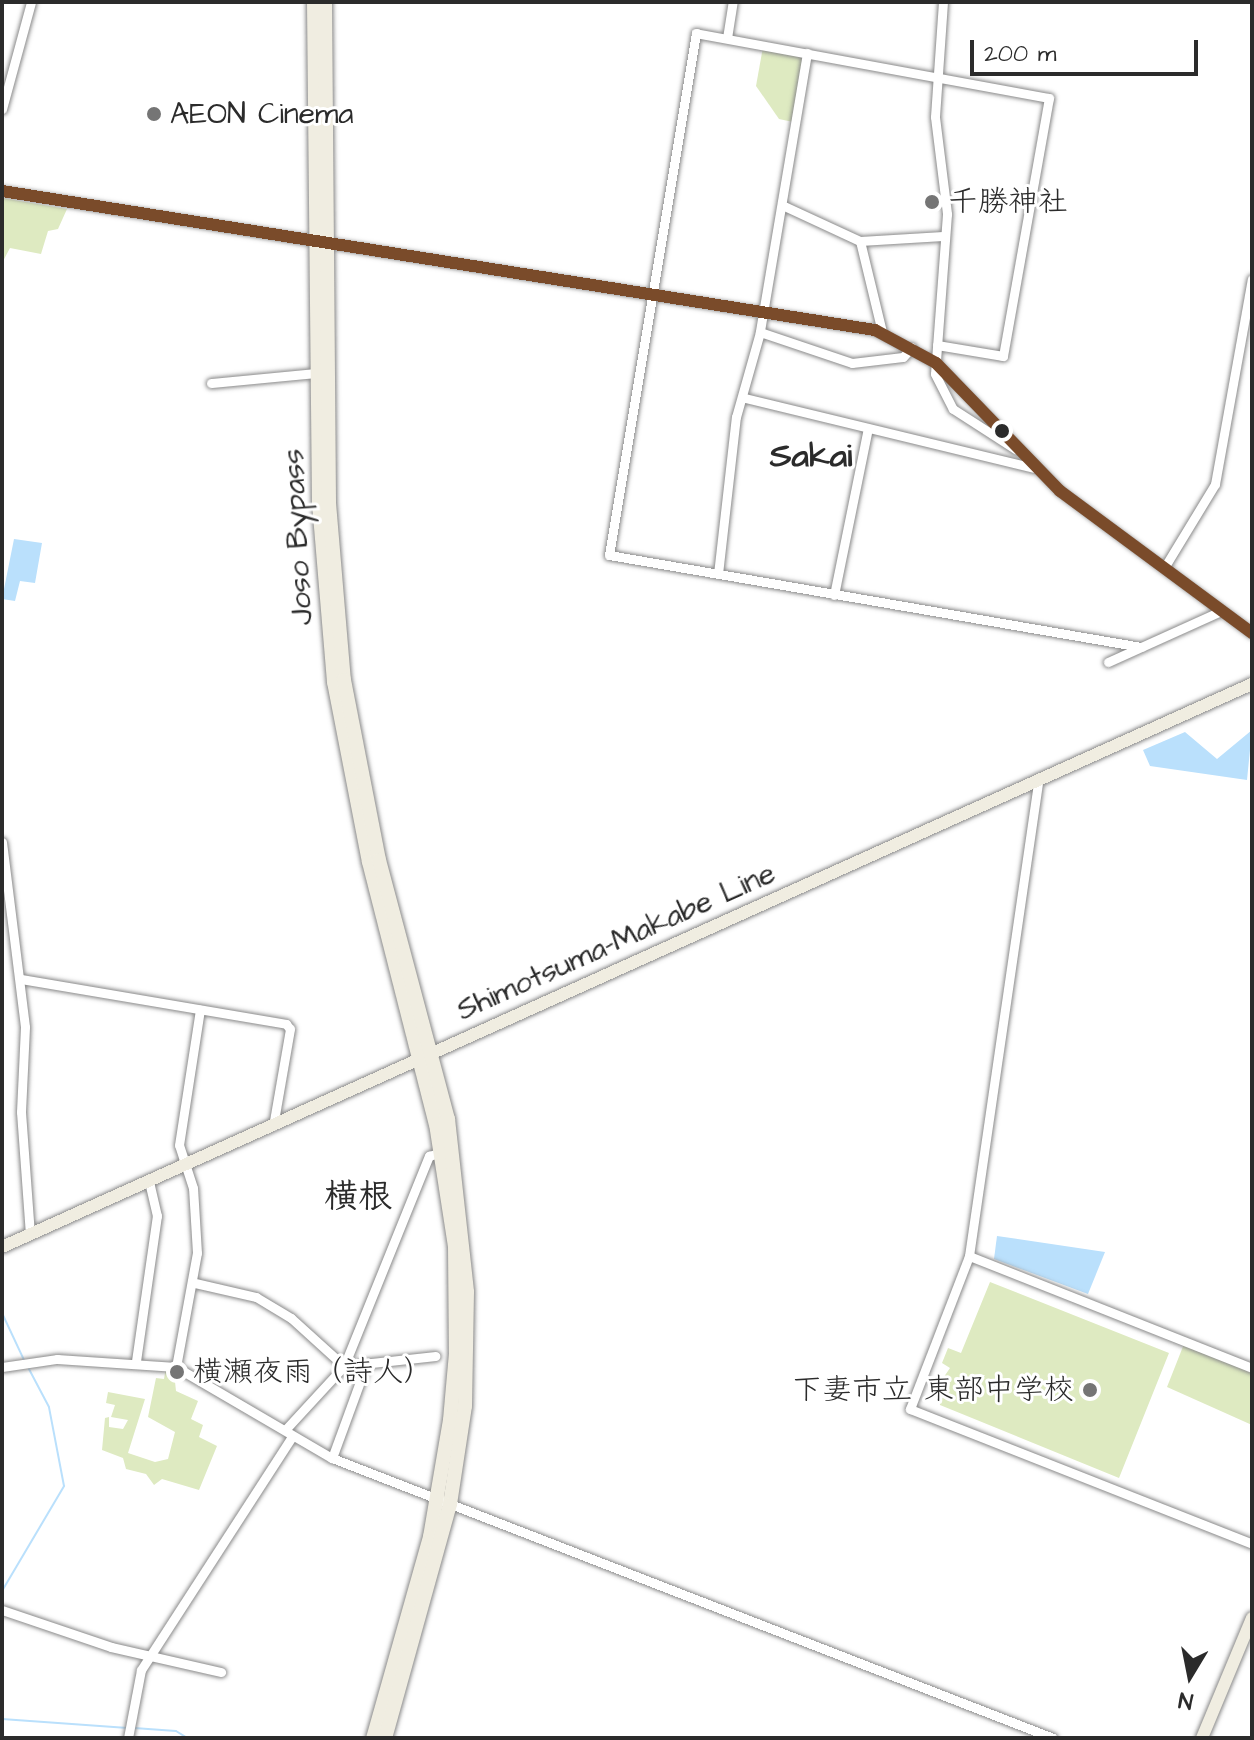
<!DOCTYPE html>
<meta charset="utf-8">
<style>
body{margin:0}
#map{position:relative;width:1254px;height:1740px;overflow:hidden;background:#fff;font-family:"Architects Daughter","Klee One",sans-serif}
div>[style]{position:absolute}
.green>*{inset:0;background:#deeac1}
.water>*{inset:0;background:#bae0fc}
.stream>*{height:2px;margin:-1px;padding:0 1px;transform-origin:1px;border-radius:1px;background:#bae0fc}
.roads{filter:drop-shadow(0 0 2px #8a8a8a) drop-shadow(0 0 2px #8a8a8a)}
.minor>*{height:9px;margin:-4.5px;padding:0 4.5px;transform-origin:4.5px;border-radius:4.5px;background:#fff}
.major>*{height:12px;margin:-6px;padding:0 6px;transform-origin:6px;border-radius:6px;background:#f0ede1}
.highway>*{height:14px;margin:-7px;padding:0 7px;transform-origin:7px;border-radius:7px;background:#f0ede1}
.bus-1>*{height:12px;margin:-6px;padding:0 6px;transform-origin:6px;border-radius:6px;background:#7a4b2a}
.dots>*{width:22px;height:22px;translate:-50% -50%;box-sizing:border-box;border:4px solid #fff;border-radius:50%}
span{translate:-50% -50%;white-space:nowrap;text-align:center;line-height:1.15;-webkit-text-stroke:6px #fff;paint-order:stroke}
.poi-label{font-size:30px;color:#2b2b2b}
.left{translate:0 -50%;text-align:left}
.right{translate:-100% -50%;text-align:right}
.street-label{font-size:30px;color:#2b2b2b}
.quarter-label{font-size:34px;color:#2b2b2b;font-weight:700}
.frame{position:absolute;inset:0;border:4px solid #2b2b2b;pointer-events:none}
.north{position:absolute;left:1150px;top:1636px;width:80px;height:80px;-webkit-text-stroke:6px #fff;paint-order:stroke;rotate:190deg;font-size:22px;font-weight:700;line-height:32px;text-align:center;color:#2b2b2b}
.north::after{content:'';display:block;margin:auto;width:28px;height:36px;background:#2b2b2b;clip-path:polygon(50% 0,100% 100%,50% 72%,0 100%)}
.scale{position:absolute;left:970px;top:40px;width:228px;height:36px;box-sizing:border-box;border:4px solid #2b2b2b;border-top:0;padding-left:10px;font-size:24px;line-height:28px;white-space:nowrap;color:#2b2b2b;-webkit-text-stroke:6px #fff;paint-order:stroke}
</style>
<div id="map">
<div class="green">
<i style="clip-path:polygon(763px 47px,803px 58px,793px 122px,779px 119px,756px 86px)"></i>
<i style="clip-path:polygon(2px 198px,67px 209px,58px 229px,48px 231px,41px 254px,10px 248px,2px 263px)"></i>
<i style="clip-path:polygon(990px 1282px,1169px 1353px,1119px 1478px,940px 1405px,937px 1387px,950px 1368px,942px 1363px,948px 1348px,961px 1353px)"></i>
<i style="clip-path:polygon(1184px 1344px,1252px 1371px,1252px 1425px,1167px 1387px)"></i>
<i style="clip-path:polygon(166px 1367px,174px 1372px,176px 1391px,198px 1401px,191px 1419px,203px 1425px,199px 1437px,217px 1446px,199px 1490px,162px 1479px,154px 1485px,146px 1474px,126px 1469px,123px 1458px,102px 1450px,105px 1418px,109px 1417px,109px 1427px,123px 1429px,128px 1420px,111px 1417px,115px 1405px,106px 1403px,108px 1392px,145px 1399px,128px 1453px,155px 1462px,168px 1459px,175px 1432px,148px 1417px,156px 1378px,164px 1379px)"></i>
</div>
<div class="water">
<i style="clip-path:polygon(14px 539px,42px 543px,35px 583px,20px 581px,15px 601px,2px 599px)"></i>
<i style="clip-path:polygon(1252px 730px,1247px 780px,1150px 766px,1143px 750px,1185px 732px,1217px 759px)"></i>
<i style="clip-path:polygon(997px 1236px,1105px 1252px,1088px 1294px,994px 1259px)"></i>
</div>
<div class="stream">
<i style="left:2px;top:1313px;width:52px;rotate:64.9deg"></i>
<i style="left:2px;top:1591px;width:122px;rotate:-59.4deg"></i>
<i style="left:64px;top:1486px;width:80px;rotate:-100.8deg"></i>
<i style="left:49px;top:1407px;width:43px;rotate:-117.8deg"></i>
<i style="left:2px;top:1719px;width:126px;rotate:4.1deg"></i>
<i style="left:134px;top:1728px;width:42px;rotate:4.1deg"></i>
<i style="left:176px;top:1731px;width:13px;rotate:32deg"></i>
</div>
<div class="roads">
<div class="minor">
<i style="left:943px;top:2px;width:115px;rotate:94deg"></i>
<i style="left:935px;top:117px;width:98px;rotate:82.9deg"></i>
<i style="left:947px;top:214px;width:160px;rotate:94.3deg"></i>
<i style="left:935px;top:374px;width:39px;rotate:63deg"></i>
<i style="left:953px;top:409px;width:74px;rotate:32.8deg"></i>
<i style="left:727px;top:38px;width:36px;rotate:-81deg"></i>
<i style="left:807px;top:53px;width:283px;rotate:99.6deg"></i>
<i style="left:760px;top:332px;width:97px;rotate:18.6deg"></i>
<i style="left:852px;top:363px;width:51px;rotate:-6.7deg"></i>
<i style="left:903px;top:357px;width:13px;rotate:-48deg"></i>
<i style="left:2px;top:109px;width:111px;rotate:-74.8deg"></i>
<i style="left:2px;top:191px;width:884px;rotate:9.05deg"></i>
<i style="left:875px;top:330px;width:69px;rotate:28.4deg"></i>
<i style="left:936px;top:363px;width:178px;rotate:45.9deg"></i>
<i style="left:1060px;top:491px;width:239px;rotate:36.5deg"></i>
<i style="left:782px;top:205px;width:86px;rotate:24.8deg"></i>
<i style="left:860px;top:241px;width:83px;rotate:-3.4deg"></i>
<i style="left:860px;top:241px;width:94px;rotate:76.4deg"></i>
<i style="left:937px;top:345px;width:67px;rotate:9.5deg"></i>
<i style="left:1003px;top:356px;width:262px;rotate:-79.9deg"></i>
<i style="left:1049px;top:98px;width:359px;rotate:-169.6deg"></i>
<i style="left:696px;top:33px;width:529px;rotate:99.46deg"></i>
<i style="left:609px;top:555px;width:540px;rotate:9.81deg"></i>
<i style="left:211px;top:383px;width:106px;rotate:-5.4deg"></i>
<i style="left:745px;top:398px;width:297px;rotate:13.6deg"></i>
<i style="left:1164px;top:568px;width:98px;rotate:-58.7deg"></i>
<i style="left:1215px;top:484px;width:208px;rotate:-79.8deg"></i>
<i style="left:718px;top:574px;width:158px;rotate:-83.5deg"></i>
<i style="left:736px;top:417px;width:88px;rotate:-74.2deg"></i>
<i style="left:834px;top:595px;width:170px;rotate:-78.5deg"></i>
<i style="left:1108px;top:662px;width:124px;rotate:-24.3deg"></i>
<i style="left:2px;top:842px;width:186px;rotate:82.9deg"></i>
<i style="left:25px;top:1027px;width:85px;rotate:92.7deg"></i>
<i style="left:21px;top:1112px;width:123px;rotate:85.8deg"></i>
<i style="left:21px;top:979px;width:269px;rotate:9.6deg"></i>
<i style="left:286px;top:1024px;width:6px;rotate:51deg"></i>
<i style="left:290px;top:1029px;width:98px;rotate:99.9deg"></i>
<i style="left:969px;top:1256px;width:482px;rotate:-81.7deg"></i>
<i style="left:195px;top:1283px;width:63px;rotate:12.9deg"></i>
<i style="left:256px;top:1297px;width:41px;rotate:31deg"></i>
<i style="left:291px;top:1318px;width:72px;rotate:42.2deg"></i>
<i style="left:344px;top:1366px;width:227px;rotate:-68deg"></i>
<i style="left:429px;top:1156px;width:14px;rotate:-17deg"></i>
<i style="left:136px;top:1361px;width:147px;rotate:-81.8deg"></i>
<i style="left:157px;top:1216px;width:35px;rotate:-103deg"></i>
<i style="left:2px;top:1367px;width:56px;rotate:-8.3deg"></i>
<i style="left:57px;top:1359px;width:119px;rotate:3.8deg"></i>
<i style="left:176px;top:1367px;width:181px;rotate:30.3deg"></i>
<i style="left:332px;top:1458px;width:773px;rotate:21.22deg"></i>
<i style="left:176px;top:1367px;width:116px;rotate:-79.6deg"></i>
<i style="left:197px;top:1253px;width:65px;rotate:-93.5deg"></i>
<i style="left:193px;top:1188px;width:45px;rotate:-108deg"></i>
<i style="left:179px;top:1145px;width:137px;rotate:-81.2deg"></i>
<i style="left:1252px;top:1368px;width:304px;rotate:-158.4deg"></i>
<i style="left:969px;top:1256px;width:164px;rotate:111.1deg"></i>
<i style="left:910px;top:1409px;width:368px;rotate:21.5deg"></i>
<i style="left:285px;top:1430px;width:87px;rotate:-47.3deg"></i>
<i style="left:344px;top:1366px;width:92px;rotate:-6.3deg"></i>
<i style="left:332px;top:1458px;width:96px;rotate:-69.9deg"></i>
<i style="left:2px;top:1610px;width:115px;rotate:18.7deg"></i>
<i style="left:111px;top:1647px;width:113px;rotate:12.8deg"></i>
<i style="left:128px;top:1738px;width:69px;rotate:-79.2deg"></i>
<i style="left:141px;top:1670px;width:276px;rotate:-57.1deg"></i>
</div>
<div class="major">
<i style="left:2px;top:1247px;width:1371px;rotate:-24.25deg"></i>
<i style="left:1202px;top:1738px;width:130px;rotate:-67.4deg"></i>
</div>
<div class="highway">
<i style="left:314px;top:2px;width:501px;rotate:89.43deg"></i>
<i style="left:319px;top:503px;width:180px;rotate:85.2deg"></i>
<i style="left:334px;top:682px;width:183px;rotate:79deg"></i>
<i style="left:369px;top:862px;width:270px;rotate:75.7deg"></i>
<i style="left:436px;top:1124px;width:124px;rotate:81.2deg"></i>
<i style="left:455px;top:1247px;width:106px;rotate:89.5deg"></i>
<i style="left:456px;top:1353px;width:67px;rotate:95.1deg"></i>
<i style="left:450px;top:1420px;width:119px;rotate:99.7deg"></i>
<i style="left:430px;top:1537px;width:209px;rotate:105.8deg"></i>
<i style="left:325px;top:2px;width:501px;rotate:89.54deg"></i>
<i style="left:329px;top:503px;width:178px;rotate:85.2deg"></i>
<i style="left:344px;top:680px;width:183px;rotate:79deg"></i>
<i style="left:379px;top:860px;width:268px;rotate:75.1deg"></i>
<i style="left:448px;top:1119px;width:174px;rotate:83.7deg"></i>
<i style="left:467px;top:1292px;width:114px;rotate:91deg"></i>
<i style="left:465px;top:1406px;width:99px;rotate:98.7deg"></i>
<i style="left:450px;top:1504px;width:243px;rotate:105.5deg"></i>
</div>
</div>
<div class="bus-1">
<i style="left:2px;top:191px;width:884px;rotate:9.05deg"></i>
<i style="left:875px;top:330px;width:69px;rotate:28.4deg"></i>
<i style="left:936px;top:363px;width:178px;rotate:45.9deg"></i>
<i style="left:1060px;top:491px;width:239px;rotate:36.5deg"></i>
</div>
<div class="dots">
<i style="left:154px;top:114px;background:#757575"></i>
<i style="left:932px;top:202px;background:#757575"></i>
<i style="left:1002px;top:431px;background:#2b2b2b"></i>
<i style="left:177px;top:1372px;background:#757575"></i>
<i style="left:1090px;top:1390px;background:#757575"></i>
</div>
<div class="poi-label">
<span class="left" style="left:170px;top:114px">AEON Cinema</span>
<span class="left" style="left:948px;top:202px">千勝神社</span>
<span class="left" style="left:193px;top:1372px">横瀬夜雨（詩人）</span>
<span class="right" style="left:1074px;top:1390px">下妻市立 東部中学校</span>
</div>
<div class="street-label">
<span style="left:298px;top:537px;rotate:-93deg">Joso Bypass</span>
<span style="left:616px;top:942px;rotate:-24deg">Shimotsuma-Makabe Line</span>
</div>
<div class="quarter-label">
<span style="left:811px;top:457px">Sakai</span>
<span style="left:358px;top:1198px">横根</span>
</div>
<div class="frame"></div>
<div class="north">N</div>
<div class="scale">200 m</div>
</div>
